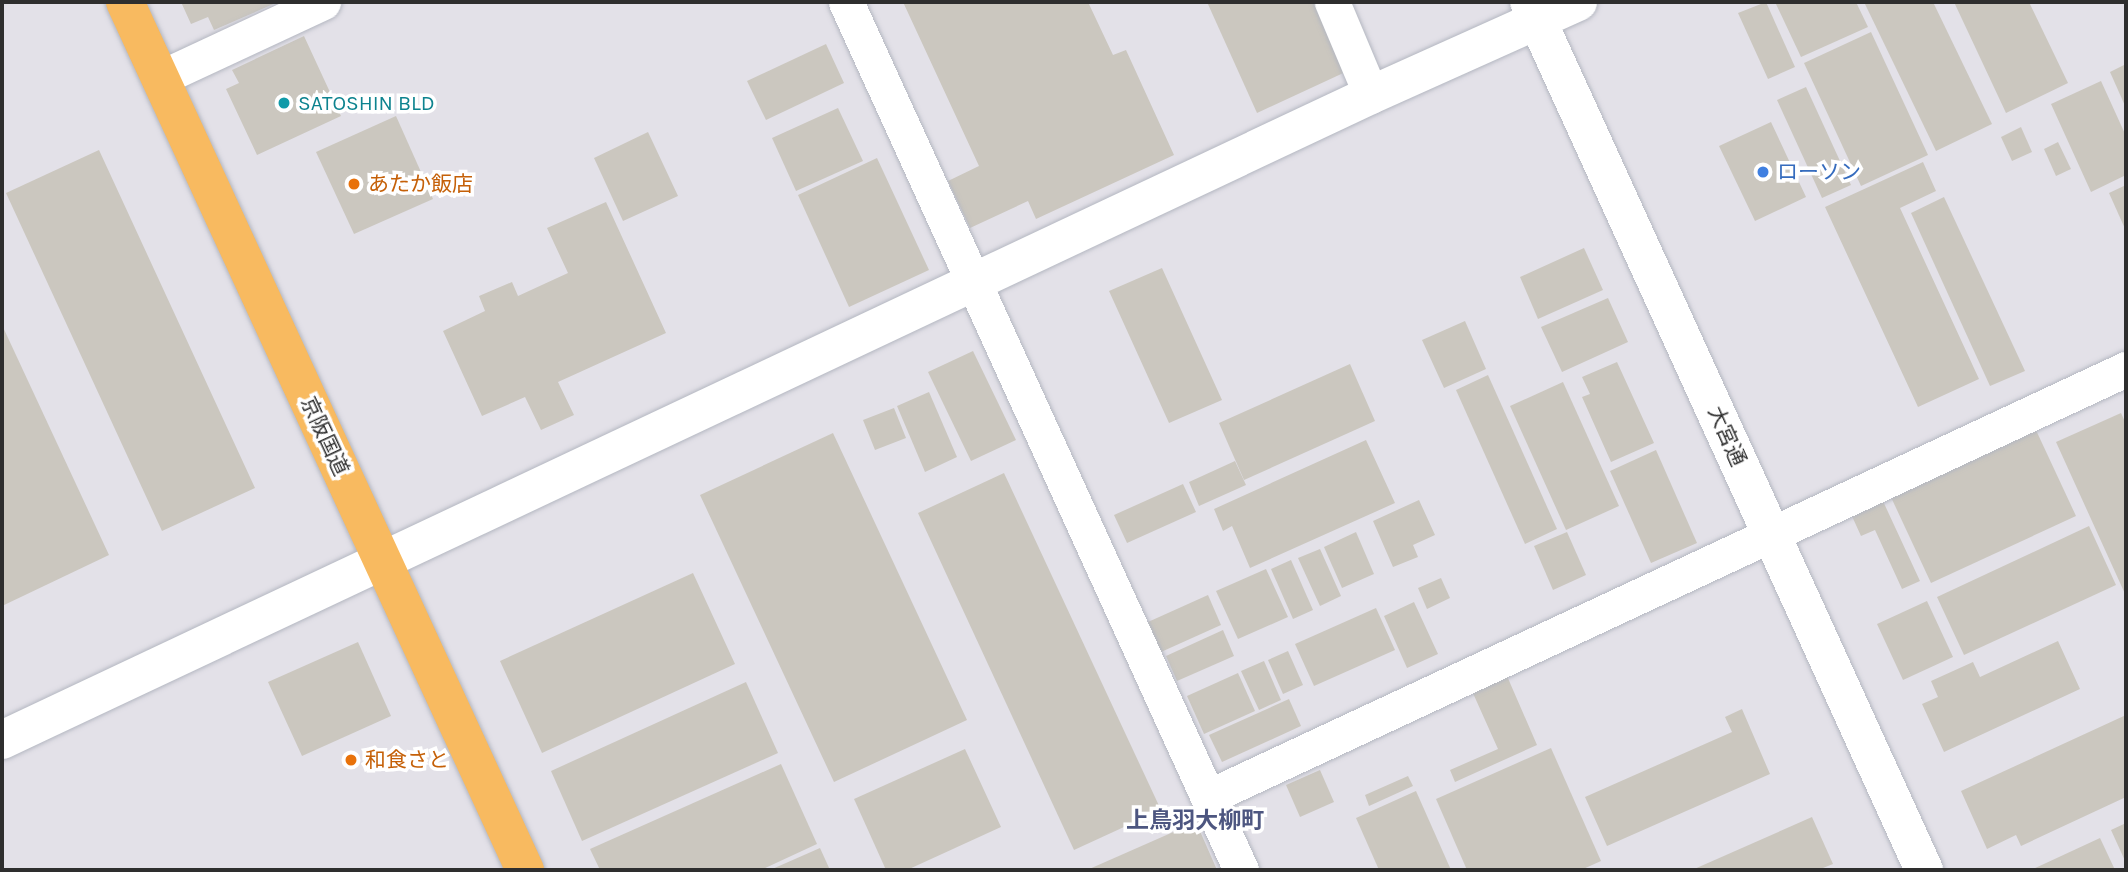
<!DOCTYPE html>
<meta charset="utf-8">
<style>
body{margin:0}
#map{position:relative;width:2128px;height:872px;overflow:hidden;background:#efe9e1;font-family:Karla,"Noto Sans JP",sans-serif}
div>[style]{position:absolute}
.industrial>*{inset:0;background:#e3e1e8}
.building>*{inset:0;background:#cbc7bf}
.roads{filter:drop-shadow(0 0 2px #b4b7c1) drop-shadow(0 0 2px #b4b7c1)}
.minor>*{height:35px;margin:-17.5px;padding:0 17.5px;transform-origin:17.5px;border-radius:17.5px;background:#fff}
.tertiary>*{height:38px;margin:-19px;padding:0 19px;transform-origin:19px;border-radius:19px;background:#fff}
.trunk>*{height:38px;margin:-19px;padding:0 19px;transform-origin:19px;border-radius:19px;background:#f8ba60}
.dots>*{width:19px;height:19px;translate:-50% -50%;box-sizing:border-box;border:4px solid #fff;border-radius:50%}
span{translate:-50% -50%;white-space:nowrap;text-align:center;line-height:1.15;-webkit-text-stroke:7px #fff;paint-order:stroke}
.culture-label{font-size:21px;color:#0d838f}
.left{translate:0 -50%;text-align:left}
.shop-label{font-size:21px;color:#366cbe}
.food-label{font-size:21px;color:#c56008}
.street-label{font-size:21px;color:#2e2e2e}
.neighbourhood-label{font-size:23px;color:#4d5680;font-weight:700}
.frame{position:absolute;inset:0;border:4px solid #2e2e2e;pointer-events:none}
</style>
<div id="map">
<div class="industrial">
<i style="clip-path:polygon(2px 2px,2126px 2px,2126px 870px,2px 870px)"></i>
</div>
<div class="building">
<i style="clip-path:polygon(181px 2px,278px 2px,214px 30px,208px 17px,191px 24px)"></i>
<i style="clip-path:polygon(903px 2px,1088px 2px,1113px 55px,1126px 50px,1174px 155px,1036px 219px,1028px 201px,970px 228px,948px 181px,979px 166px)"></i>
<i style="clip-path:polygon(1207px 2px,1323px 2px,1352px 69px,1257px 113px)"></i>
<i style="clip-path:polygon(1766px 2px,1795px 67px,1768px 79px,1738px 13px)"></i>
<i style="clip-path:polygon(1775px 2px,1856px 2px,1868px 27px,1801px 57px)"></i>
<i style="clip-path:polygon(1864px 2px,1933px 2px,1992px 124px,1936px 151px)"></i>
<i style="clip-path:polygon(1954px 2px,2029px 2px,2068px 83px,2006px 113px)"></i>
<i style="clip-path:polygon(1871px 32px,1928px 155px,1861px 186px,1804px 63px)"></i>
<i style="clip-path:polygon(304px 36px,341px 116px,257px 155px,226px 89px,239px 83px,232px 70px)"></i>
<i style="clip-path:polygon(826px 44px,844px 83px,766px 120px,747px 81px)"></i>
<i style="clip-path:polygon(2126px 64px,2126px 108px,2110px 72px)"></i>
<i style="clip-path:polygon(2101px 81px,2126px 136px,2126px 175px,2091px 192px,2051px 104px)"></i>
<i style="clip-path:polygon(1806px 87px,1851px 185px,1822px 198px,1777px 100px)"></i>
<i style="clip-path:polygon(838px 108px,863px 161px,796px 191px,772px 138px)"></i>
<i style="clip-path:polygon(396px 116px,433px 199px,354px 234px,316px 152px)"></i>
<i style="clip-path:polygon(1771px 122px,1806px 197px,1755px 221px,1719px 146px)"></i>
<i style="clip-path:polygon(2021px 127px,2032px 152px,2012px 161px,2001px 137px)"></i>
<i style="clip-path:polygon(648px 132px,678px 196px,623px 221px,594px 158px)"></i>
<i style="clip-path:polygon(2058px 142px,2071px 169px,2056px 176px,2044px 149px)"></i>
<i style="clip-path:polygon(99px 150px,255px 488px,162px 531px,6px 193px)"></i>
<i style="clip-path:polygon(877px 158px,929px 270px,849px 307px,798px 195px)"></i>
<i style="clip-path:polygon(1923px 162px,1936px 191px,1900px 208px,1979px 379px,1918px 407px,1825px 207px)"></i>
<i style="clip-path:polygon(2126px 185px,2126px 231px,2109px 193px)"></i>
<i style="clip-path:polygon(1944px 197px,2025px 371px,1990px 386px,1911px 213px)"></i>
<i style="clip-path:polygon(606px 202px,666px 333px,558px 382px,574px 415px,541px 430px,525px 397px,482px 416px,443px 331px,485px 311px,479px 296px,512px 282px,518px 296px,568px 273px,547px 228px)"></i>
<i style="clip-path:polygon(1584px 248px,1603px 290px,1538px 319px,1520px 277px)"></i>
<i style="clip-path:polygon(1162px 268px,1222px 400px,1169px 423px,1109px 291px)"></i>
<i style="clip-path:polygon(1608px 298px,1628px 342px,1562px 372px,1541px 327px)"></i>
<i style="clip-path:polygon(1465px 321px,1486px 369px,1444px 388px,1422px 340px)"></i>
<i style="clip-path:polygon(2px 325px,109px 555px,2px 606px)"></i>
<i style="clip-path:polygon(973px 351px,1016px 440px,971px 461px,928px 372px)"></i>
<i style="clip-path:polygon(1617px 362px,1654px 443px,1611px 462px,1582px 397px,1590px 394px,1582px 377px)"></i>
<i style="clip-path:polygon(1350px 364px,1375px 421px,1244px 480px,1219px 423px)"></i>
<i style="clip-path:polygon(1488px 375px,1557px 529px,1525px 544px,1456px 390px)"></i>
<i style="clip-path:polygon(1563px 382px,1619px 506px,1566px 530px,1510px 406px)"></i>
<i style="clip-path:polygon(929px 392px,957px 457px,925px 472px,897px 406px)"></i>
<i style="clip-path:polygon(894px 408px,906px 438px,875px 450px,863px 420px)"></i>
<i style="clip-path:polygon(2121px 413px,2126px 424px,2126px 596px,2056px 442px)"></i>
<i style="clip-path:polygon(2035px 428px,2076px 516px,1931px 583px,1890px 495px)"></i>
<i style="clip-path:polygon(833px 433px,967px 720px,834px 782px,700px 495px)"></i>
<i style="clip-path:polygon(1366px 440px,1395px 503px,1250px 568px,1232px 526px,1223px 531px,1214px 509px)"></i>
<i style="clip-path:polygon(1656px 450px,1697px 543px,1651px 563px,1610px 471px)"></i>
<i style="clip-path:polygon(1235px 461px,1246px 485px,1199px 506px,1189px 482px)"></i>
<i style="clip-path:polygon(1004px 473px,1161px 810px,1074px 850px,918px 513px)"></i>
<i style="clip-path:polygon(1183px 484px,1196px 512px,1127px 543px,1114px 515px)"></i>
<i style="clip-path:polygon(1882px 499px,1920px 581px,1902px 589px,1875px 530px,1861px 536px,1851px 514px)"></i>
<i style="clip-path:polygon(1419px 500px,1435px 535px,1413px 545px,1418px 557px,1393px 567px,1373px 521px)"></i>
<i style="clip-path:polygon(2089px 526px,2116px 585px,1964px 655px,1937px 597px)"></i>
<i style="clip-path:polygon(1356px 532px,1374px 574px,1342px 588px,1324px 547px)"></i>
<i style="clip-path:polygon(1567px 532px,1586px 575px,1553px 590px,1534px 546px)"></i>
<i style="clip-path:polygon(1320px 549px,1341px 596px,1320px 606px,1298px 558px)"></i>
<i style="clip-path:polygon(1291px 560px,1313px 610px,1293px 619px,1271px 569px)"></i>
<i style="clip-path:polygon(1266px 569px,1288px 617px,1238px 639px,1216px 591px)"></i>
<i style="clip-path:polygon(693px 573px,735px 664px,542px 753px,500px 661px)"></i>
<i style="clip-path:polygon(1441px 578px,1450px 598px,1427px 609px,1418px 588px)"></i>
<i style="clip-path:polygon(1208px 595px,1221px 625px,1161px 652px,1148px 622px)"></i>
<i style="clip-path:polygon(1927px 601px,1953px 657px,1903px 680px,1877px 624px)"></i>
<i style="clip-path:polygon(1414px 602px,1438px 654px,1407px 668px,1384px 616px)"></i>
<i style="clip-path:polygon(1376px 608px,1395px 650px,1314px 686px,1295px 644px)"></i>
<i style="clip-path:polygon(1223px 630px,1234px 656px,1177px 681px,1166px 656px)"></i>
<i style="clip-path:polygon(2058px 641px,2080px 689px,1944px 752px,1922px 704px,1938px 697px,1931px 681px,1973px 662px,1980px 677px)"></i>
<i style="clip-path:polygon(358px 642px,391px 716px,302px 756px,268px 682px)"></i>
<i style="clip-path:polygon(1288px 651px,1303px 685px,1283px 694px,1268px 660px)"></i>
<i style="clip-path:polygon(1264px 661px,1281px 700px,1259px 710px,1241px 671px)"></i>
<i style="clip-path:polygon(1238px 673px,1255px 711px,1204px 734px,1187px 696px)"></i>
<i style="clip-path:polygon(1507px 676px,1537px 745px,1455px 782px,1450px 770px,1498px 749px,1472px 691px)"></i>
<i style="clip-path:polygon(746px 682px,778px 753px,582px 841px,551px 771px)"></i>
<i style="clip-path:polygon(1289px 699px,1301px 726px,1222px 762px,1209px 735px)"></i>
<i style="clip-path:polygon(1742px 709px,1770px 774px,1607px 846px,1585px 797px,1732px 732px,1725px 717px)"></i>
<i style="clip-path:polygon(2126px 715px,2126px 797px,2021px 846px,2016px 835px,1987px 849px,1961px 791px)"></i>
<i style="clip-path:polygon(1551px 748px,1601px 861px,1581px 870px,1467px 870px,1436px 799px)"></i>
<i style="clip-path:polygon(965px 749px,1001px 827px,907px 870px,886px 870px,854px 799px)"></i>
<i style="clip-path:polygon(781px 764px,817px 844px,761px 870px,600px 870px,590px 849px)"></i>
<i style="clip-path:polygon(1320px 770px,1334px 802px,1300px 817px,1286px 785px)"></i>
<i style="clip-path:polygon(1408px 776px,1413px 786px,1369px 806px,1365px 795px)"></i>
<i style="clip-path:polygon(1416px 791px,1451px 870px,1379px 870px,1356px 818px)"></i>
<i style="clip-path:polygon(1812px 817px,1833px 864px,1818px 870px,1692px 870px)"></i>
<i style="clip-path:polygon(1196px 822px,1217px 870px,1087px 870px)"></i>
<i style="clip-path:polygon(2126px 823px,2126px 863px,2111px 830px)"></i>
<i style="clip-path:polygon(2100px 838px,2115px 870px,2031px 870px)"></i>
<i style="clip-path:polygon(820px 848px,830px 870px,770px 870px)"></i>
</div>
<div class="roads">
<div class="minor">
<i style="left:846px;top:2px;width:954px;rotate:65.53deg"></i>
<i style="left:1332px;top:2px;width:101px;rotate:67.2deg"></i>
<i style="left:160px;top:78px;width:180px;rotate:-25deg"></i>
<i style="left:1208px;top:797px;width:1013px;rotate:-25deg"></i>
</div>
<div class="tertiary">
<i style="left:1529px;top:2px;width:954px;rotate:65.53deg"></i>
<i style="left:2px;top:740px;width:1513px;rotate:-25.23deg"></i>
<i style="left:1371px;top:95px;width:227px;rotate:-24.2deg"></i>
</div>
<div class="trunk">
<i style="left:125px;top:2px;width:956px;rotate:65.26deg"></i>
</div>
</div>
<div class="dots">
<i style="left:284px;top:103px;background:#0f9aa8"></i>
<i style="left:1763px;top:172px;background:#3f7fe0"></i>
<i style="left:354px;top:184px;background:#e8710a"></i>
<i style="left:351px;top:760px;background:#e8710a"></i>
</div>
<div class="culture-label">
<span class="left" style="left:298px;top:103px">SATOSHIN BLD</span>
</div>
<div class="shop-label">
<span class="left" style="left:1777px;top:172px">ローソン</span>
</div>
<div class="food-label">
<span class="left" style="left:368px;top:184px">あたか飯店</span>
<span class="left" style="left:365px;top:760px">和食さと</span>
</div>
<div class="street-label">
<span style="left:325px;top:436px;rotate:65deg">京阪国道</span>
<span style="left:1727px;top:436px;rotate:66deg">大宮通</span>
</div>
<div class="neighbourhood-label">
<span style="left:1195px;top:821px">上鳥羽大柳町</span>
</div>
<div class="frame"></div>
</div>
